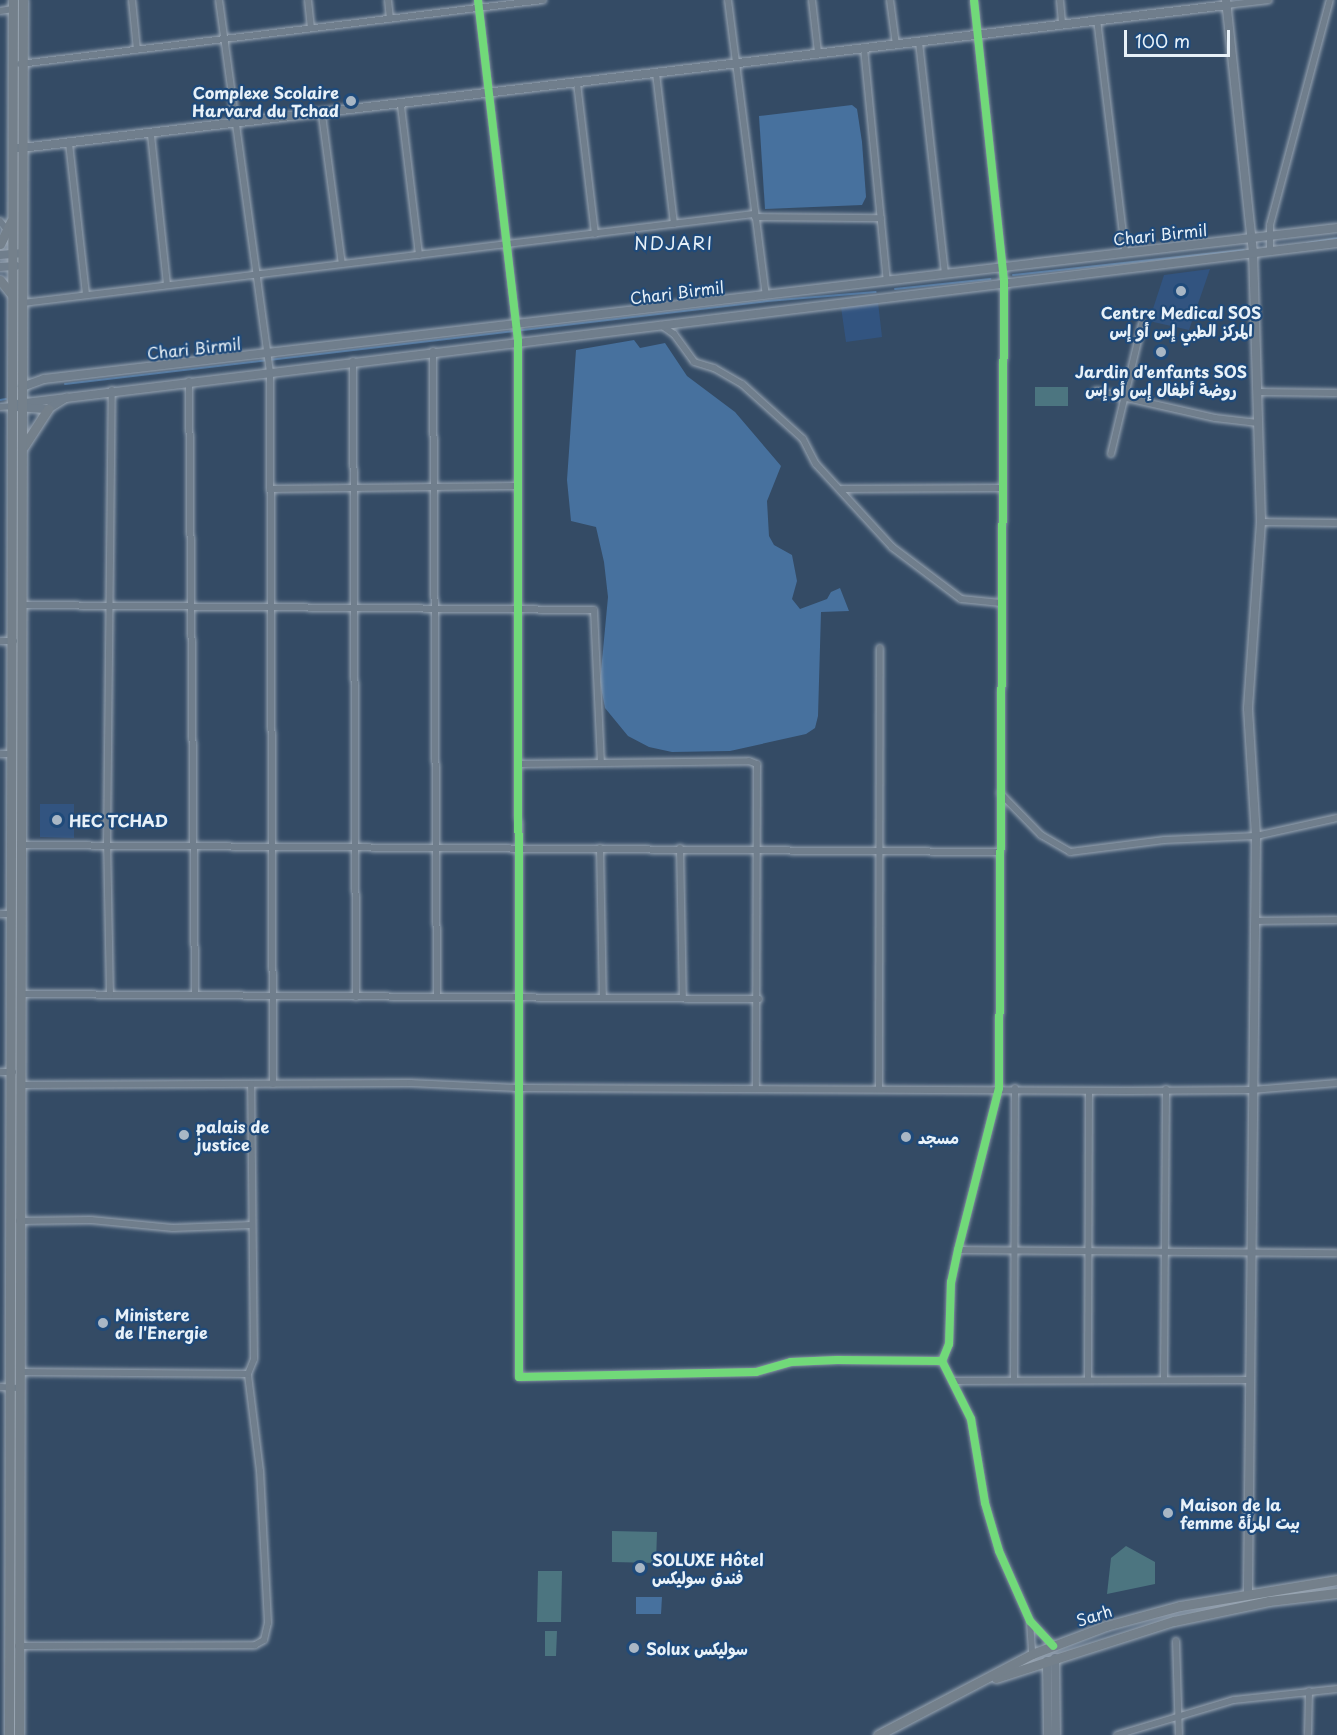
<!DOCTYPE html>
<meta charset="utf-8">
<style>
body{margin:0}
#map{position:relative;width:1337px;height:1735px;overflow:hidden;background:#344b65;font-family:"Playpen Sans","Playpen Sans Arabic",sans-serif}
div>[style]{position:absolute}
.built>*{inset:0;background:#325480}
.green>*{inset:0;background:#4c7580}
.water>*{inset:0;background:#47719e}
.stream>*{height:2px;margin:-1px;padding:0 1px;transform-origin:1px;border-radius:1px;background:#47719e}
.roads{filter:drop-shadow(0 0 2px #9aa6b3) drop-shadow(0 0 2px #9aa6b3)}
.minor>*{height:6px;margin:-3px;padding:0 3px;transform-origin:3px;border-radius:3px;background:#707e8c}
.tertiary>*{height:8px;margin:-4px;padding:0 4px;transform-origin:4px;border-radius:4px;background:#707e8c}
.primary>*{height:9px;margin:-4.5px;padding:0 4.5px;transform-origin:4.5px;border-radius:4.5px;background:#74808b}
.trunk>*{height:9px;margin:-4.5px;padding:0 4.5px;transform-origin:4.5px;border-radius:4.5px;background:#74808b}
.cycleway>*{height:8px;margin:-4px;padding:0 4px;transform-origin:4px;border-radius:4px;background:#71d979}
.dots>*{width:16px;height:16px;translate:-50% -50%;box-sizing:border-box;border:3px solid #1f4a7a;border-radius:50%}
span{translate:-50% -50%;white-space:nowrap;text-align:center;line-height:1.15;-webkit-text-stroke:4.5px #1f4a7a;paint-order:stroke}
.poi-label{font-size:16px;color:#e8f1f8;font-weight:700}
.right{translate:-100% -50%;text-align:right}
.left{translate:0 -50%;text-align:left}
.street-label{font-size:16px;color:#e8f1f8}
.neighbourhood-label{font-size:18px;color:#e8f1f8;letter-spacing:1.5px}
.scale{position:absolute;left:1124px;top:30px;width:106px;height:27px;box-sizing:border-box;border:3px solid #e8f1f8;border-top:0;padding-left:8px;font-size:18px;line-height:21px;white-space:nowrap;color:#e8f1f8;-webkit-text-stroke:4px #1f4a7a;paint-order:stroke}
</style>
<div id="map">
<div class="built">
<i style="clip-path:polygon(1210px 269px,1189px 330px,1149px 321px,1164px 275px)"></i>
<i style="clip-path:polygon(878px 302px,882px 337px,846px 342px,841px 307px)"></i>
<i style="clip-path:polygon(40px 804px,74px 804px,74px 838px,40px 837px)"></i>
</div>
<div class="green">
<i style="clip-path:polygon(1068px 387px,1068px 406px,1035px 406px,1035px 387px)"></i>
<i style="clip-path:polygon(612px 1531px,657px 1532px,656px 1563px,612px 1562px)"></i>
<i style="clip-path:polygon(1126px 1546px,1155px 1562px,1155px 1584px,1107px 1594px,1111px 1558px)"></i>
<i style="clip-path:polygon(538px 1571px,562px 1571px,561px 1622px,537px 1622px)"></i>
<i style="clip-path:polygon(545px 1631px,557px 1631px,556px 1656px,545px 1656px)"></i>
</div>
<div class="water">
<i style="clip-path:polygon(852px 105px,857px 109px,862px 142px,866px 197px,862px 205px,765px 209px,759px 116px)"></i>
<i style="clip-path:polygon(634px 340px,640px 348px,665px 343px,687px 376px,735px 412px,781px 466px,767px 501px,769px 536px,774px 545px,792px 555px,797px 581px,792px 599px,800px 609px,827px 599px,831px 592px,840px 588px,849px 611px,821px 612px,818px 716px,815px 728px,806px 734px,730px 751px,672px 752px,649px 747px,628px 736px,605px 708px,600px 682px,608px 597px,604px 562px,596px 527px,571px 521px,567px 480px,576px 350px)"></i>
<i style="clip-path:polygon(636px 1597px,662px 1597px,661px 1614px,636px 1614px)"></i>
</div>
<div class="stream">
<i style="left:1307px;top:243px;width:30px;rotate:-9deg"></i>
<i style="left:1013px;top:275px;width:232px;rotate:-6.2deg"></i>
<i style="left:895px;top:289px;width:96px;rotate:-6deg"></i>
<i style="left:65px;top:384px;width:707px;rotate:-6.74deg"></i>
<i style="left:767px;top:301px;width:109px;rotate:-4.7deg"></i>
<i style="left:0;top:400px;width:6px;rotate:-9deg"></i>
</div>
<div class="roads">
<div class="minor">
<i style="left:132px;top:0;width:50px;rotate:84.3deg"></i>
<i style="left:219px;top:0;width:374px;rotate:82.2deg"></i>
<i style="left:270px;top:371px;width:713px;rotate:89.76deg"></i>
<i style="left:308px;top:0;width:28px;rotate:84deg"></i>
<i style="left:388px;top:0;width:19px;rotate:84deg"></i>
<i style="left:478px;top:0;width:342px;rotate:83.3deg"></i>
<i style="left:518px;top:340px;width:1037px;rotate:89.94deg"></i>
<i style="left:519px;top:1377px;width:237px;rotate:-1.2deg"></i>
<i style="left:756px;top:1372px;width:36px;rotate:-16deg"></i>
<i style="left:791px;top:1362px;width:46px;rotate:-2.5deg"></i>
<i style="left:837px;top:1360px;width:105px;rotate:0.5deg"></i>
<i style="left:728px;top:0;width:297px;rotate:82.7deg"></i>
<i style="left:812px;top:0;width:53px;rotate:83.5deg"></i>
<i style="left:890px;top:0;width:45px;rotate:82.4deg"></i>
<i style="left:974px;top:0;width:283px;rotate:83.9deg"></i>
<i style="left:1004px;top:281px;width:807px;rotate:90.35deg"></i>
<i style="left:999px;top:1088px;width:167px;rotate:104.2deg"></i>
<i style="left:958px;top:1250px;width:33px;rotate:102deg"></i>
<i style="left:951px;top:1282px;width:62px;rotate:91.8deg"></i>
<i style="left:949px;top:1344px;width:18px;rotate:112deg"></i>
<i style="left:942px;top:1361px;width:65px;rotate:63.4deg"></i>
<i style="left:971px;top:1419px;width:85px;rotate:80.5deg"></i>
<i style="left:985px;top:1503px;width:50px;rotate:73.7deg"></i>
<i style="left:999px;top:1551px;width:77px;rotate:66.1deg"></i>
<i style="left:1030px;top:1621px;width:34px;rotate:47deg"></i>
<i style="left:1060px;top:0;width:23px;rotate:85deg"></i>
<i style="left:1227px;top:5px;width:42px;rotate:-6.8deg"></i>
<i style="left:0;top:11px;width:13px;rotate:-9deg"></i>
<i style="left:1097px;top:19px;width:234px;rotate:83.1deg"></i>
<i style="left:919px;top:42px;width:233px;rotate:83.6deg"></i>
<i style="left:864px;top:48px;width:234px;rotate:84.4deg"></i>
<i style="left:20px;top:64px;width:527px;rotate:-6.98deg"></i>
<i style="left:656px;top:73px;width:152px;rotate:83.2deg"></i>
<i style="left:577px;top:83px;width:152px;rotate:83.2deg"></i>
<i style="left:401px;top:106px;width:150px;rotate:83.1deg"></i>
<i style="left:322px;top:115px;width:150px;rotate:82.4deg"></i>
<i style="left:151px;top:135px;width:150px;rotate:83.9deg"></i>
<i style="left:69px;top:143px;width:153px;rotate:83.6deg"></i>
<i style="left:755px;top:217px;width:126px;rotate:0.5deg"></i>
<i style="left:0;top:221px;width:11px;rotate:52deg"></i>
<i style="left:1270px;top:249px;width:24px;rotate:-90deg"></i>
<i style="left:1270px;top:225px;width:233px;rotate:-75.1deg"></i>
<i style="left:23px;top:303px;width:736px;rotate:-6.94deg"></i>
<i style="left:661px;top:325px;width:16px;rotate:35deg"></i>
<i style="left:674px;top:334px;width:34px;rotate:54deg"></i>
<i style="left:694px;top:362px;width:21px;rotate:17deg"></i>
<i style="left:714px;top:368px;width:32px;rotate:30deg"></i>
<i style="left:742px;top:384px;width:82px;rotate:42deg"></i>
<i style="left:803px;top:439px;width:28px;rotate:63deg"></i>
<i style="left:816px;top:464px;width:113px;rotate:47.5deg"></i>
<i style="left:892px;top:547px;width:86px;rotate:37deg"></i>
<i style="left:961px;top:599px;width:40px;rotate:5.7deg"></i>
<i style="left:433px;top:351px;width:646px;rotate:89.65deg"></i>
<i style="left:353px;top:361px;width:636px;rotate:89.73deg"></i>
<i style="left:189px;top:381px;width:614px;rotate:89.44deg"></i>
<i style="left:1096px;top:391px;width:122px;rotate:12.8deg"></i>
<i style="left:1215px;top:418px;width:43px;rotate:6.6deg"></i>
<i style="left:1258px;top:392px;width:79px;rotate:0.7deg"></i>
<i style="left:0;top:407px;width:13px;rotate:-4deg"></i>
<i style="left:1111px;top:454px;width:134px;rotate:-76.6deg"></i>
<i style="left:270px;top:489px;width:245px;rotate:-0.7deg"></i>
<i style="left:842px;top:489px;width:161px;rotate:-0.4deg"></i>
<i style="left:1261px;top:522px;width:76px;rotate:0.8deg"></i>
<i style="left:21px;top:605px;width:573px;rotate:0.5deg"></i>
<i style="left:594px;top:610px;width:153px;rotate:87.4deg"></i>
<i style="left:0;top:641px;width:14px"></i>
<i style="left:0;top:754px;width:10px"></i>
<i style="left:518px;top:764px;width:231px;rotate:-0.7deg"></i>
<i style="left:749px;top:761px;width:9px;rotate:21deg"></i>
<i style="left:757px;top:764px;width:325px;rotate:90.2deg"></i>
<i style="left:1000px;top:793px;width:59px;rotate:45.7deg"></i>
<i style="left:1041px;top:835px;width:34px;rotate:30deg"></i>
<i style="left:1070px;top:852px;width:95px;rotate:-7.3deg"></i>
<i style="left:1164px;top:840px;width:92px;rotate:-2.5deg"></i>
<i style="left:1256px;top:836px;width:83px;rotate:-12.5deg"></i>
<i style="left:20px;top:845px;width:979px;rotate:0.41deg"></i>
<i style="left:600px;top:848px;width:150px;rotate:88.9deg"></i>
<i style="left:680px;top:848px;width:150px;rotate:88.9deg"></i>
<i style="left:0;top:914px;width:11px"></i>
<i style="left:1255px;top:921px;width:82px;rotate:-0.7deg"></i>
<i style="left:21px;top:994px;width:738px;rotate:0.39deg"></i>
<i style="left:110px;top:995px;width:150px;rotate:-91.1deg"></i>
<i style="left:107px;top:845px;width:455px;rotate:-89.4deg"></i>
<i style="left:0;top:1072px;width:13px"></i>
<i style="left:20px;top:1085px;width:390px;rotate:-0.3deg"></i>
<i style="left:410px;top:1083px;width:107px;rotate:2.7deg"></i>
<i style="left:517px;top:1088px;width:611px;rotate:0.28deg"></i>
<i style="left:1128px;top:1091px;width:124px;rotate:-0.5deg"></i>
<i style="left:1252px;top:1090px;width:85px;rotate:-4.7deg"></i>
<i style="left:879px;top:1089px;width:441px;rotate:-89.9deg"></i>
<i style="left:19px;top:1221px;width:72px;rotate:-0.8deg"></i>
<i style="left:91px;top:1220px;width:82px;rotate:5.6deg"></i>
<i style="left:173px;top:1228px;width:79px;rotate:-2.2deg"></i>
<i style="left:958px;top:1250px;width:379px;rotate:0.5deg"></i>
<i style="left:19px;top:1372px;width:229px;rotate:0.5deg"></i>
<i style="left:1088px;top:1378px;width:287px;rotate:-89.8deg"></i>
<i style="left:1014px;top:1379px;width:291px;rotate:-89.8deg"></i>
<i style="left:1164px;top:1379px;width:290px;rotate:-89.6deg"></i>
<i style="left:952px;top:1381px;width:297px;rotate:-0.2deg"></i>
<i style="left:0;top:1387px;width:19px;rotate:3deg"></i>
<i style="left:1030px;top:1622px;width:32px;rotate:86deg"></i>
<i style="left:1176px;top:1641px;width:94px;rotate:88.2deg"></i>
<i style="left:18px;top:1646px;width:237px;rotate:-0.2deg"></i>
<i style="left:255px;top:1645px;width:10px;rotate:-29deg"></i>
<i style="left:264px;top:1640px;width:17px;rotate:-77deg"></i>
<i style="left:268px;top:1623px;width:152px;rotate:-93deg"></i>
<i style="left:260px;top:1471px;width:98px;rotate:-97.1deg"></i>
<i style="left:248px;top:1374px;width:16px;rotate:-68deg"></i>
<i style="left:254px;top:1359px;width:275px;rotate:-90.6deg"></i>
<i style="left:1117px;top:1735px;width:122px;rotate:-16.7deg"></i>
<i style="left:1234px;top:1700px;width:104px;rotate:-6.1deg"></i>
<i style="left:1308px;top:1735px;width:44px;rotate:-88.7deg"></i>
</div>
<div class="tertiary">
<i style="left:1226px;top:0;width:252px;rotate:83.9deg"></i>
<i style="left:1253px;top:251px;width:271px;rotate:88.3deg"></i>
<i style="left:1261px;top:522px;width:187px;rotate:94deg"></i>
<i style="left:1248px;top:709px;width:127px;rotate:86.4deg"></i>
<i style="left:1256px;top:836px;width:757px;rotate:90.61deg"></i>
<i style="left:13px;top:149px;width:1223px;rotate:-6.76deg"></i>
<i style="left:0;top:255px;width:23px;rotate:-5deg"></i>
<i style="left:0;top:267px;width:16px;rotate:-4deg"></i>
<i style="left:22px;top:387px;width:23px;rotate:-20deg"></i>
<i style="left:44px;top:379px;width:1302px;rotate:-6.66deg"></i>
<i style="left:17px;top:404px;width:1330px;rotate:-6.95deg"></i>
<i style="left:17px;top:407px;width:31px;rotate:4deg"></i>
<i style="left:48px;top:409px;width:22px;rotate:-32deg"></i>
<i style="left:1055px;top:1658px;width:77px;rotate:89.3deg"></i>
<i style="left:1047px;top:1661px;width:74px;rotate:89.2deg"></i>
</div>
<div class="primary">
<i style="left:0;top:244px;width:25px;rotate:-64deg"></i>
<i style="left:0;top:280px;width:19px;rotate:51deg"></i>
<i style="left:24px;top:446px;width:44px;rotate:-57deg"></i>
<i style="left:9px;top:1735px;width:1735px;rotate:-89.87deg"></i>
<i style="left:19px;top:1735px;width:1735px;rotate:-89.87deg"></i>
</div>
<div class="trunk">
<i style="left:996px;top:1678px;width:187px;rotate:-17.8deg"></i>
<i style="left:1174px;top:1621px;width:97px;rotate:-11.9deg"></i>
<i style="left:1269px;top:1601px;width:68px;rotate:-6.7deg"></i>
<i style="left:878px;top:1735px;width:174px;rotate:-27.7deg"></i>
<i style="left:1032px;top:1654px;width:79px;rotate:-20.7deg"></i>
<i style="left:1106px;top:1626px;width:77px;rotate:-15.1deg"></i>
<i style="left:1180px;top:1606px;width:159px;rotate:-9.4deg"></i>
</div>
</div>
<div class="cycleway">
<i style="left:478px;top:0;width:342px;rotate:83.3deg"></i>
<i style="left:518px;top:340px;width:1037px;rotate:89.94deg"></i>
<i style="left:519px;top:1377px;width:237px;rotate:-1.2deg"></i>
<i style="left:756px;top:1372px;width:36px;rotate:-16deg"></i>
<i style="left:791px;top:1362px;width:46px;rotate:-2.5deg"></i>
<i style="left:837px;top:1360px;width:105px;rotate:0.5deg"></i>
<i style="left:974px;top:0;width:283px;rotate:83.9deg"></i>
<i style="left:1004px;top:281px;width:807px;rotate:90.35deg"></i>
<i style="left:999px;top:1088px;width:167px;rotate:104.2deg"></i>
<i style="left:958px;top:1250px;width:33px;rotate:102deg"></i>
<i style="left:951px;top:1282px;width:62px;rotate:91.8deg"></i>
<i style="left:949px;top:1344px;width:18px;rotate:112deg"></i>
<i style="left:942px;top:1361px;width:65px;rotate:63.4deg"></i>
<i style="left:971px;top:1419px;width:85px;rotate:80.5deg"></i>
<i style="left:985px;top:1503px;width:50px;rotate:73.7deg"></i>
<i style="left:999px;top:1551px;width:77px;rotate:66.1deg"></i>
<i style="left:1030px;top:1621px;width:34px;rotate:47deg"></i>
</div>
<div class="dots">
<i style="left:351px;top:101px;background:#a9b7c5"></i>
<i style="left:1181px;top:291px;background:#a9b7c5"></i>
<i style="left:1161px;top:352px;background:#a9b7c5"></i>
<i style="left:57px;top:820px;background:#a9b7c5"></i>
<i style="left:184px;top:1135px;background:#a9b7c5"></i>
<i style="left:906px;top:1137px;background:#a9b7c5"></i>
<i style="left:103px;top:1323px;background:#a9b7c5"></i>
<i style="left:1168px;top:1513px;background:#a9b7c5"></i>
<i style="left:640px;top:1568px;background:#a9b7c5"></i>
<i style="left:634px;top:1648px;background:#a9b7c5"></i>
</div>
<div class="poi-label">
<span class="right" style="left:339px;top:101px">Complexe Scolaire<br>Harvard du Tchad</span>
<span style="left:1181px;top:321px">Centre Medical SOS<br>المركز الطبي إس أو إس</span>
<span style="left:1161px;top:380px">Jardin d'enfants SOS<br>روضة أطفال إس أو إس</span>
<span class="left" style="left:69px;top:820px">HEC TCHAD</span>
<span class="left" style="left:196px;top:1135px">palais de<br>justice</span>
<span class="left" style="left:918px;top:1137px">مسجد</span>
<span class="left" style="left:115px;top:1323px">Ministere<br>de l'Energie</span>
<span class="left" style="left:1180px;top:1513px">Maison de la<br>femme بيت المرأة</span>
<span class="left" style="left:652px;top:1568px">SOLUXE Hôtel<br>فندق سوليكس</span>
<span class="left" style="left:646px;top:1648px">Solux سوليكس</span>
</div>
<div class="street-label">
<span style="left:1160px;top:234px;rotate:-6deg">Chari Birmil</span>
<span style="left:677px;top:292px;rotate:-7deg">Chari Birmil</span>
<span style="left:194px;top:348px;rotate:-6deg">Chari Birmil</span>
<span style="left:1094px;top:1615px;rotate:-18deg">Sarh</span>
</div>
<div class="neighbourhood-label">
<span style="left:674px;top:243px">NDJARI</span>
</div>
<div class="scale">100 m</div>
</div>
